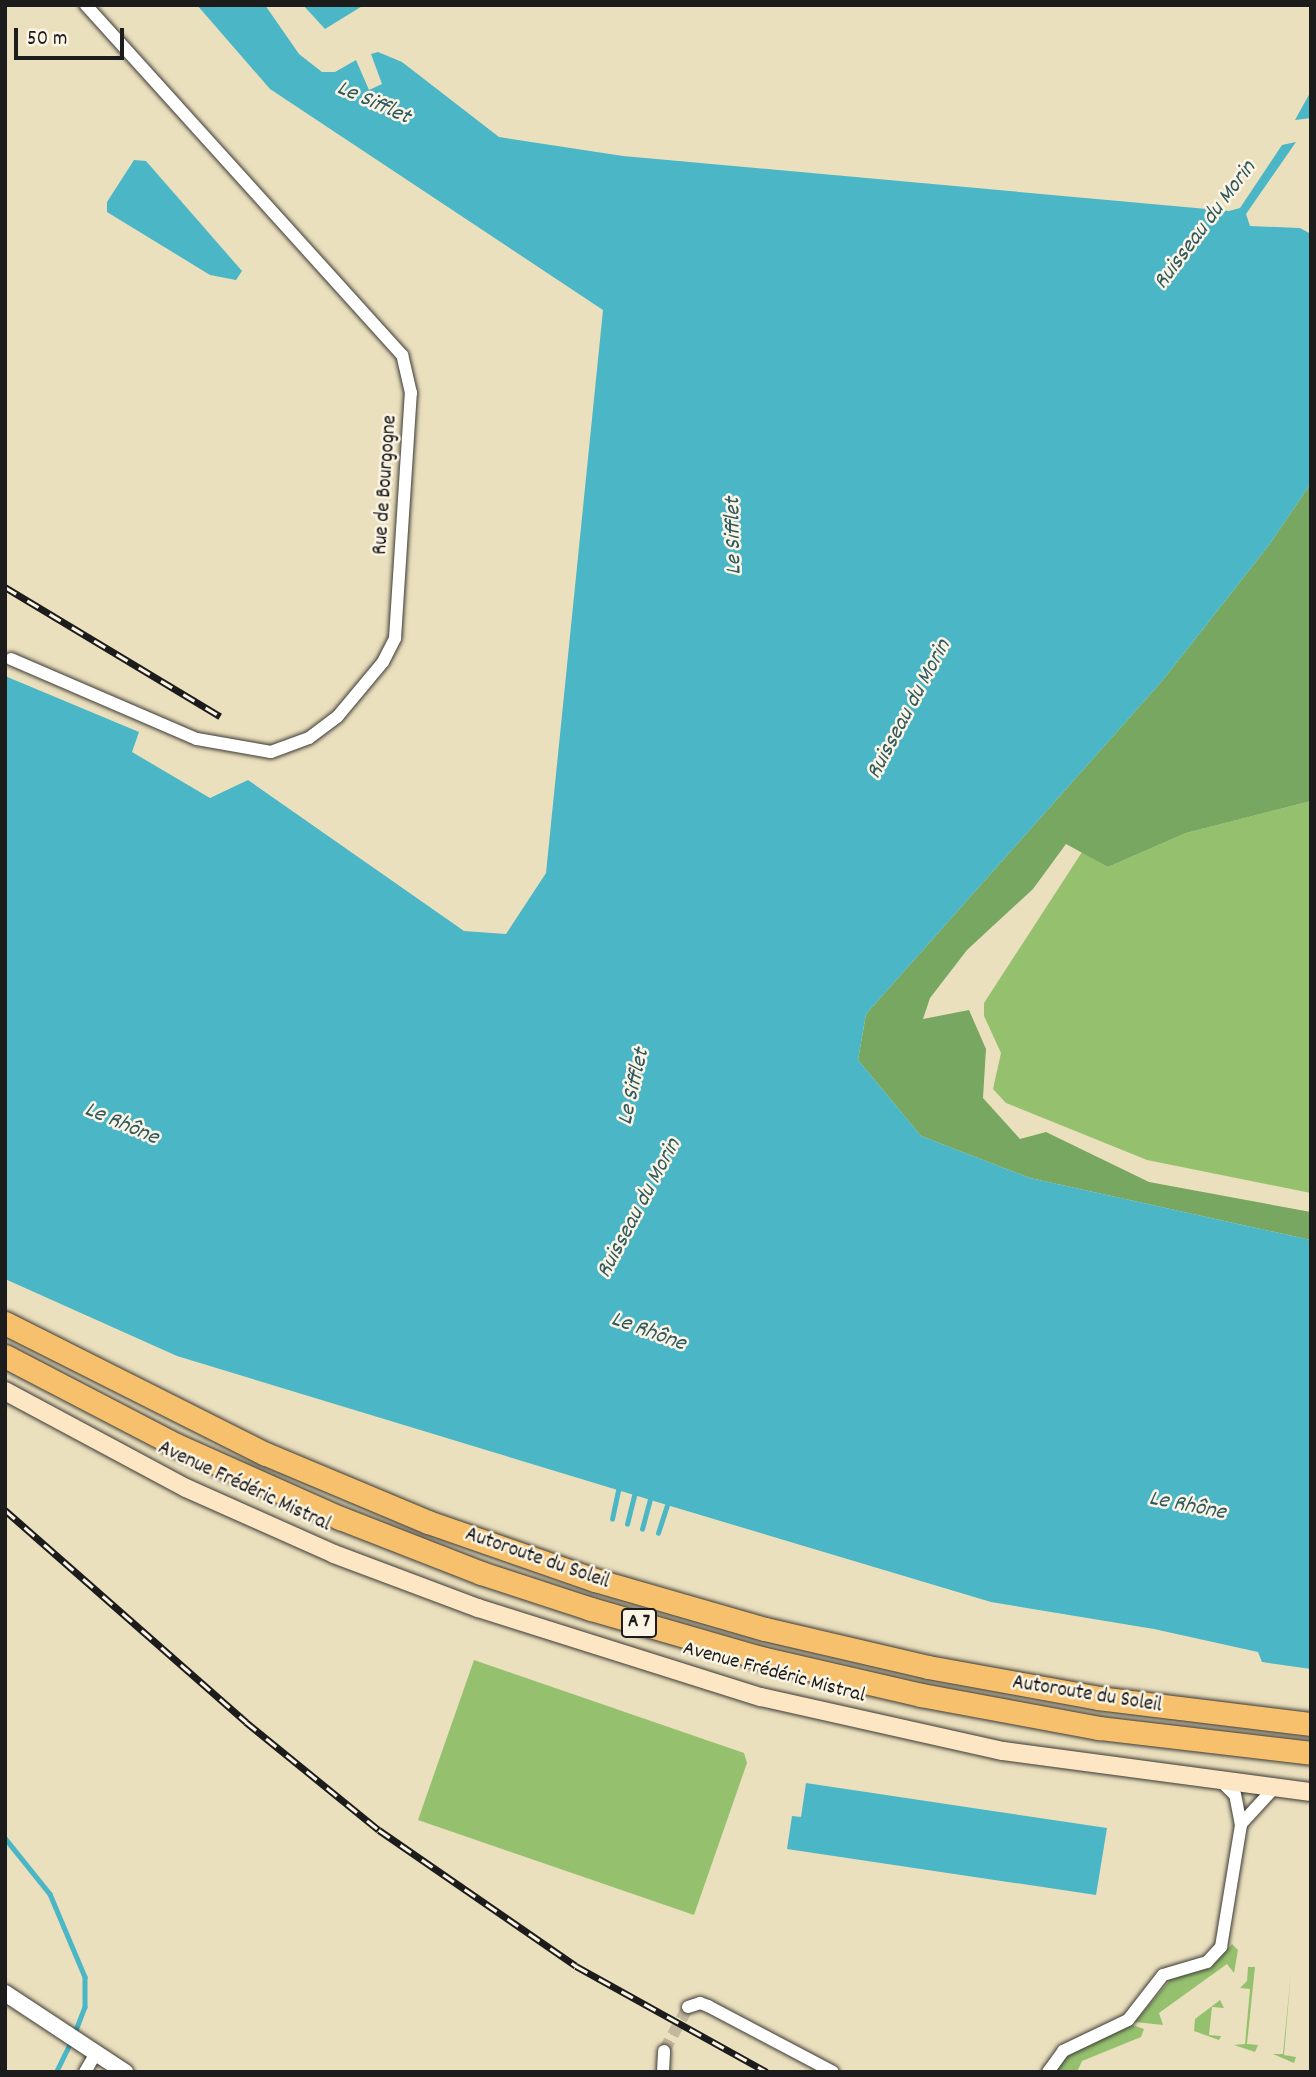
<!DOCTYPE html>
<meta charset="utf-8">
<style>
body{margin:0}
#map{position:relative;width:1316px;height:2077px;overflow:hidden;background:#ebe0be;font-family:Dekko,sans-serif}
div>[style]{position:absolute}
.green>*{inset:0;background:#95c16f}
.forest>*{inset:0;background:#78a762}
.water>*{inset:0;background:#4ab6c6}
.stream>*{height:4.5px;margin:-2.25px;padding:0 2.25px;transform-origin:2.25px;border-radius:2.25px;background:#4ab6c6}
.minor-tunnel>*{height:12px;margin-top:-6px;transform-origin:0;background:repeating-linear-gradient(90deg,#c2b99e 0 12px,transparent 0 18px)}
.roads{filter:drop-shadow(0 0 2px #3b3934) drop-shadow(0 0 2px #3b3934)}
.minor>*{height:12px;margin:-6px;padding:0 6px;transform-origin:6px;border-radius:6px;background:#fff}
.tertiary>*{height:16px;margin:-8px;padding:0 8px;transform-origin:8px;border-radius:8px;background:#fff}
.secondary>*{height:18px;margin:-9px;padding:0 9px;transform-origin:9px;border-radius:9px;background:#fce6c4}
.motorway>*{height:23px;margin:-11.5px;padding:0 11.5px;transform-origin:11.5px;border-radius:11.5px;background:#f7c06c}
.rail>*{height:7px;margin-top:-3.5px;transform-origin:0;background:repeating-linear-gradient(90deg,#fcf5e5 0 13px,#1c1c1c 0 26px);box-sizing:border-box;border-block:2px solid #1c1c1c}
span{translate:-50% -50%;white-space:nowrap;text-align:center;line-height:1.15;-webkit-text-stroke:5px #fcf5e5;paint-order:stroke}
.shield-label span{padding:2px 5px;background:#fcf5e5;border:2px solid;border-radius:5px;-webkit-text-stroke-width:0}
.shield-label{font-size:19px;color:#1c1c1c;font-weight:700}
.street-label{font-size:21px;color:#1c1c1c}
.water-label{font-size:23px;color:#2e5a60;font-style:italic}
.frame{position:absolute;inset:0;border:7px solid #1c1c1c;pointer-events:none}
.scale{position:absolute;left:14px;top:28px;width:110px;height:32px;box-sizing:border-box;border:4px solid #1c1c1c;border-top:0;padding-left:9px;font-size:21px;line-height:24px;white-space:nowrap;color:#1c1c1c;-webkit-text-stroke:5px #fcf5e5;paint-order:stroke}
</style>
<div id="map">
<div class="green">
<i style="clip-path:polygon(1311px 801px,1311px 1193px,1147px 1160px,1006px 1103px,993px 1089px,1001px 1053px,984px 1016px,984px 1003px,1082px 852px,1108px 867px,1186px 833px)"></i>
<i style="clip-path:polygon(474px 1660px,744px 1753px,747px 1763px,694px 1915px,418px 1820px)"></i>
<i style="clip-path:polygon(1232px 1944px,1238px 1950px,1234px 1973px,1227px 1964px,1159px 2013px,1163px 2025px,1135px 2022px,1171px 1979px,1211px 1968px)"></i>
<i style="clip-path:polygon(1248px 1967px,1255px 1967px,1247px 2044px,1258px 2045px,1255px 2052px,1234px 2045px,1245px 2044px,1250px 1989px,1240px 1988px,1247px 1981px)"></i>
<i style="clip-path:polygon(1291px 1972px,1284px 2055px,1296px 2057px,1294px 2063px,1273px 2054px,1283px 2054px)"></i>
<i style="clip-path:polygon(1220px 2000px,1224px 2008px,1212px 2007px,1209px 2035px,1221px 2036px,1219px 2040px,1194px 2031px,1195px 2019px)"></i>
<i style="clip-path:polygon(1130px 2024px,1144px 2029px,1141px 2037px,1082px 2061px,1077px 2072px,1053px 2072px,1061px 2059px)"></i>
</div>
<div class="forest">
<i style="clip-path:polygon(1311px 483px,1311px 801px,1186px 833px,1108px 867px,1066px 844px,1033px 889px,967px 950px,930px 998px,923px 1019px,969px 1010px,986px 1049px,983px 1098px,1020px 1139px,1046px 1132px,1149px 1182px,1311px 1212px,1311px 1240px,1030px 1178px,921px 1136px,858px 1060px,866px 1014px,1162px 681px,1269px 545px)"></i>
</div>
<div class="water">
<i style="clip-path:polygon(197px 5px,265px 5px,299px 54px,322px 72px,335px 72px,356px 60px,369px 90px,382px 84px,371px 54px,378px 52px,402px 62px,499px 137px,623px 156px,1229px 211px,1240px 208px,1282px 145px,1296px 142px,1246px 214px,1250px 226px,1300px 228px,1311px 234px,1311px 483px,1269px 545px,1162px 681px,866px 1014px,858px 1060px,921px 1136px,1030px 1178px,1311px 1240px,1311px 1669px,1262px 1662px,1258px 1652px,1154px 1629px,991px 1602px,667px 1505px,177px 1356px,5px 1279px,5px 676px,139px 732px,132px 752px,210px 798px,248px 780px,464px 931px,506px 934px,546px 873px,603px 310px,270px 89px)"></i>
<i style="clip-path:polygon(303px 5px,364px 5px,325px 29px)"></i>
<i style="clip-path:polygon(1311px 91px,1311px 118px,1295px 120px)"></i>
<i style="clip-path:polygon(134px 160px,146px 161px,242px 271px,236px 280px,210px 275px,107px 212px,107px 202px)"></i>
<i style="clip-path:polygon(806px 1783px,1107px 1828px,1096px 1895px,787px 1849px,792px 1816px,801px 1817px)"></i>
</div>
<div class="stream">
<i style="left:612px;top:1519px;width:30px;rotate:-78deg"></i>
<i style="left:627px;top:1524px;width:30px;rotate:-76deg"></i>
<i style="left:642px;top:1529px;width:30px;rotate:-75deg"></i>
<i style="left:658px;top:1533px;width:29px;rotate:-72deg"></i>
<i style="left:5px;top:1838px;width:72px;rotate:51.2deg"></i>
<i style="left:50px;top:1894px;width:90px;rotate:67.1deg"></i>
<i style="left:85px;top:1977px;width:30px;rotate:90deg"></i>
<i style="left:85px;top:2007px;width:28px;rotate:111deg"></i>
<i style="left:56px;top:2072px;width:34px;rotate:-64deg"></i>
</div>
<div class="minor-tunnel">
<i style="left:664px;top:2051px;width:50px;rotate:-61.4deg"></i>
</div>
<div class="roads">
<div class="minor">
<i style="left:11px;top:659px;width:202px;rotate:23.3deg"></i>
<i style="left:197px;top:739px;width:75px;rotate:10deg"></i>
<i style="left:271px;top:752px;width:40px;rotate:-20.2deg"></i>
<i style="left:309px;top:738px;width:36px;rotate:-37deg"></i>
<i style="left:338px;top:716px;width:70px;rotate:-50.2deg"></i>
<i style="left:383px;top:662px;width:27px;rotate:-63deg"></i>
<i style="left:395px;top:638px;width:246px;rotate:-86.3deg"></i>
<i style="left:411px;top:393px;width:39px;rotate:-103deg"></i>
<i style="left:402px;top:355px;width:472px;rotate:-132.1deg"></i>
<i style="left:1241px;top:1824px;width:50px;rotate:-47.4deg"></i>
<i style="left:688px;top:2007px;width:13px;rotate:-18deg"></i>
<i style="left:700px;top:2003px;width:9px;rotate:21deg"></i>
<i style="left:708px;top:2006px;width:141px;rotate:27.8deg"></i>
<i style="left:85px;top:2072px;width:22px;rotate:-60deg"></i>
<i style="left:663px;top:2072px;width:21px;rotate:-87deg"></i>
<i style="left:1048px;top:2072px;width:26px;rotate:-54deg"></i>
<i style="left:1063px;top:2051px;width:72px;rotate:-25.5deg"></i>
<i style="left:1128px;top:2020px;width:57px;rotate:-52.1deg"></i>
<i style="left:1163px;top:1975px;width:46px;rotate:-16.5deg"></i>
<i style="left:1207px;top:1962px;width:21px;rotate:-47deg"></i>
<i style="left:1221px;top:1947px;width:124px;rotate:-80.7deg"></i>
<i style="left:1241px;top:1825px;width:31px;rotate:-101deg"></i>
<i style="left:1235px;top:1795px;width:21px;rotate:-135deg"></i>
</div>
<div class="tertiary">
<i style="left:5px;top:1993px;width:144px;rotate:33.4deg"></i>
</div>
<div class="secondary">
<i style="left:5px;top:1391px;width:205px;rotate:28.2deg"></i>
<i style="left:186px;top:1488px;width:162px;rotate:24deg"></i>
<i style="left:334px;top:1554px;width:154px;rotate:20.6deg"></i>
<i style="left:478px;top:1608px;width:297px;rotate:17.5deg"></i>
<i style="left:761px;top:1697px;width:248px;rotate:12.6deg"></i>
<i style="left:1003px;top:1751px;width:311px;rotate:7.6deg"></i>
</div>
<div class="motorway">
<i style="left:5px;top:1323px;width:292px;rotate:26.7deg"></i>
<i style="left:266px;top:1454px;width:176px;rotate:22.8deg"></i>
<i style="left:428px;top:1522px;width:177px;rotate:19.2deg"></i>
<i style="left:595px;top:1580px;width:177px;rotate:16.1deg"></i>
<i style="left:765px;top:1629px;width:167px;rotate:13.1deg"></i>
<i style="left:928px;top:1667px;width:173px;rotate:10.3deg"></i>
<i style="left:1098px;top:1698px;width:215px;rotate:7deg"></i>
<i style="left:5px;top:1356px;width:193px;rotate:27.5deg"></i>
<i style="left:176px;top:1445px;width:180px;rotate:24deg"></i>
<i style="left:340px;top:1518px;width:151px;rotate:21.3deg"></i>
<i style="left:481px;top:1573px;width:116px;rotate:18.1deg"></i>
<i style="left:591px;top:1609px;width:177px;rotate:16.1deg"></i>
<i style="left:761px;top:1658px;width:164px;rotate:13deg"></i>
<i style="left:921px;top:1695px;width:181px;rotate:10.5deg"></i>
<i style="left:1099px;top:1728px;width:213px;rotate:6.7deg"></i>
</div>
</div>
<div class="rail">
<i style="left:5px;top:587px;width:251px;rotate:31deg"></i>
<i style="left:5px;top:1510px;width:321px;rotate:41.3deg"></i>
<i style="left:246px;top:1722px;width:171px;rotate:39.1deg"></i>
<i style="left:379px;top:1830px;width:239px;rotate:34.6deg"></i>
<i style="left:576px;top:1966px;width:218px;rotate:29deg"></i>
</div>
<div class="shield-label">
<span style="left:639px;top:1623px">A 7</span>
</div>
<div class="street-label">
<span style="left:386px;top:485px;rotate:-86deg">Rue de Bourgogne</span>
<span style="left:244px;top:1487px;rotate:25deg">Avenue Frédéric Mistral</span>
<span style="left:537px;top:1559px;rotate:19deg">Autoroute du Soleil</span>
<span style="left:774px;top:1673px;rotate:15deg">Avenue Frédéric Mistral</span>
<span style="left:1087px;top:1695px;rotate:9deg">Autoroute du Soleil</span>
</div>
<div class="water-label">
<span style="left:373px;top:104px;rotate:24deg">Le Sifflet</span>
<span style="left:1206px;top:226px;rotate:-53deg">Ruisseau du Morin</span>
<span style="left:735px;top:536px;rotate:-91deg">Le Sifflet</span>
<span style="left:910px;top:710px;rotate:-62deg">Ruisseau du Morin</span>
<span style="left:635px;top:1087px;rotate:-77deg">Le Sifflet</span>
<span style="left:121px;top:1125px;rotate:23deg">Le Rhône</span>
<span style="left:640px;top:1209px;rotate:-62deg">Ruisseau du Morin</span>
<span style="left:648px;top:1333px;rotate:20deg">Le Rhône</span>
<span style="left:1187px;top:1507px;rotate:11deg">Le Rhône</span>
</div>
<div class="frame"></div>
<div class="scale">50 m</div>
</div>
